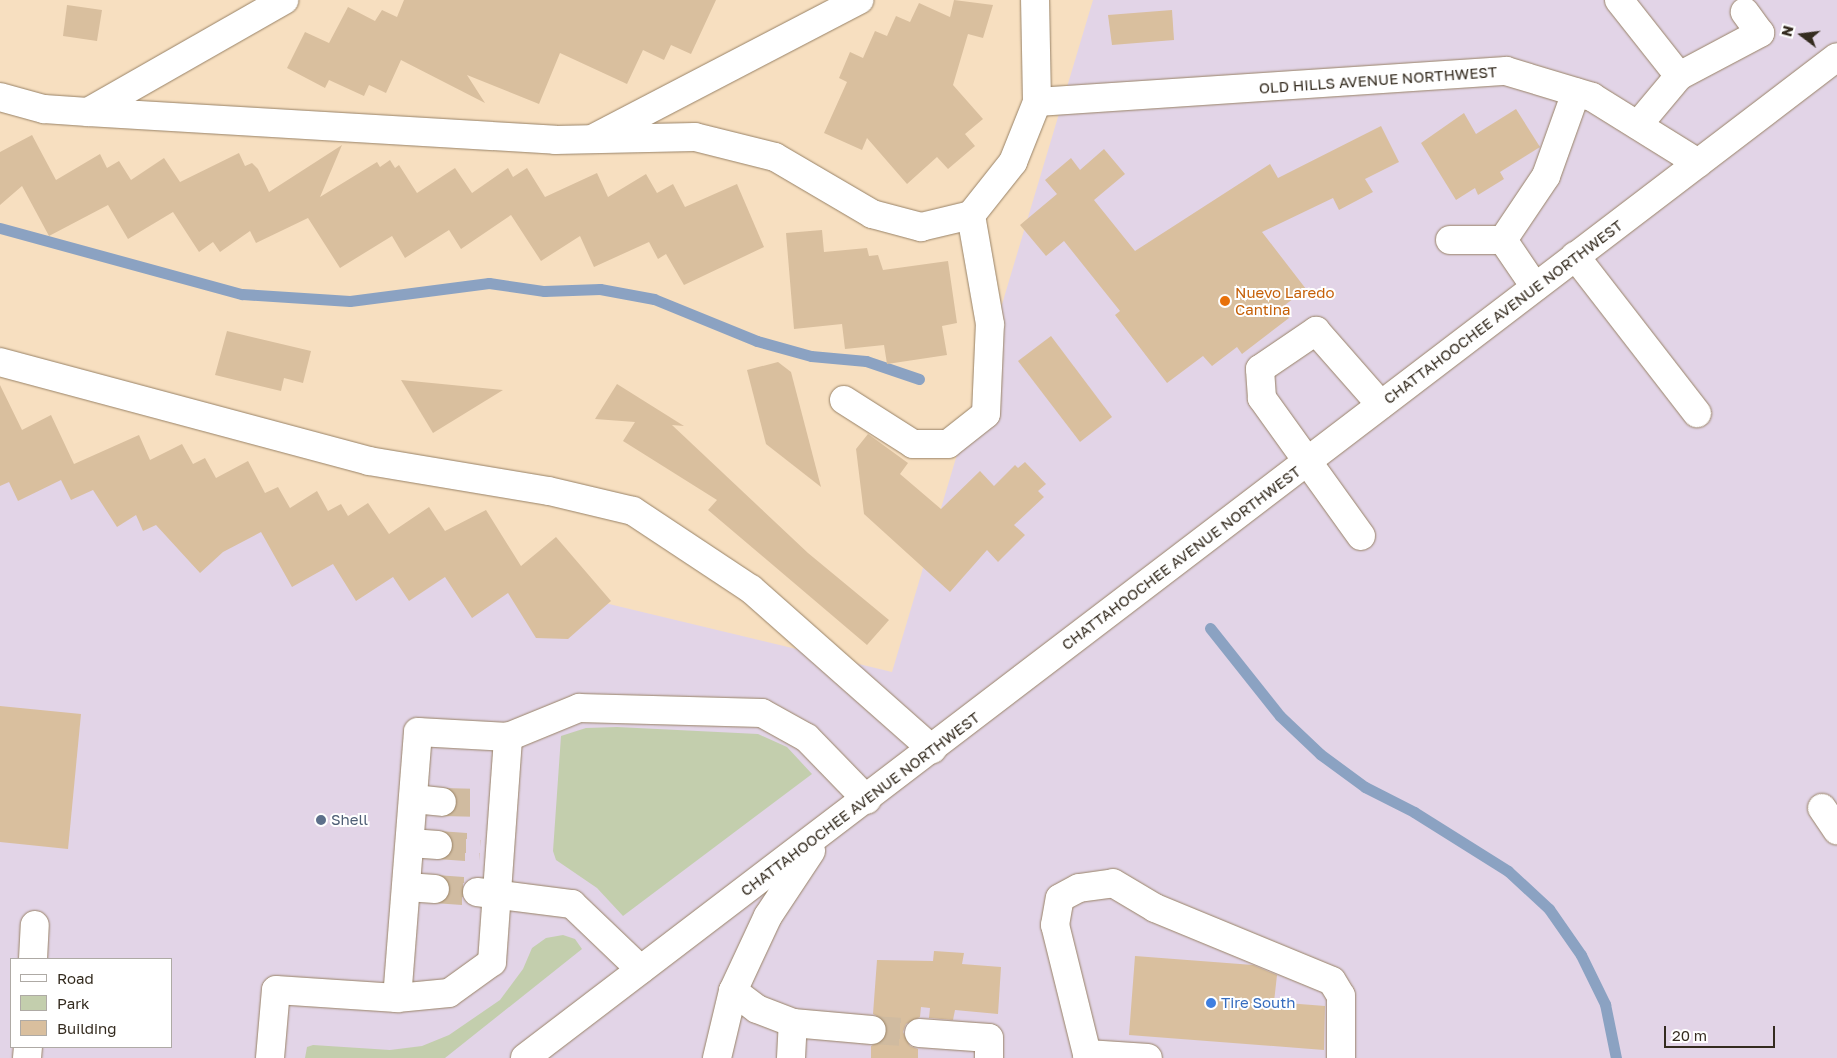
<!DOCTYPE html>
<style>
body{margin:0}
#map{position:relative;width:1837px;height:1058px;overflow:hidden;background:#f7dfc0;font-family:"Golos Text",sans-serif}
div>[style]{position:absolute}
.commercial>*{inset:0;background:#e2d4e7}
.green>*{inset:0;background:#c3cead}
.stream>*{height:11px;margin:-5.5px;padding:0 5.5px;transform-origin:5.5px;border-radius:5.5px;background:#8ba2c2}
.building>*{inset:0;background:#d9bf9e}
.minor-tunnel>*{height:28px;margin-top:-14px;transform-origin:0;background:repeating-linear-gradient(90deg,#d0bba0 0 28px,transparent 0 42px)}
.roads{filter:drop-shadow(0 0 1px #988266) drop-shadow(0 0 1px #988266)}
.minor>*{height:28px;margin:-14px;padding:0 14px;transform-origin:14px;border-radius:14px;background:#fff}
.dots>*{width:14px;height:14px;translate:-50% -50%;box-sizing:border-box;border:2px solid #fff;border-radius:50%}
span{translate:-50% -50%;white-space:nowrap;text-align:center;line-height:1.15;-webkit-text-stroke:4px #fff;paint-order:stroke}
.street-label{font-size:15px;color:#342b1f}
.food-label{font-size:15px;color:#c56008}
.left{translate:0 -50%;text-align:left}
.service-label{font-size:15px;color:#4e5e75}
.shop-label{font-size:15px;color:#366cbe}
.legend{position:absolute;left:10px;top:958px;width:162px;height:90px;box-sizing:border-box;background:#fff;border:1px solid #aeaaa5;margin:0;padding:6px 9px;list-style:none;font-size:15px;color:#342b1f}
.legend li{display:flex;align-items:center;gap:10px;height:25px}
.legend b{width:25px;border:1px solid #aeaaa5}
.north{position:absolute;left:1777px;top:10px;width:50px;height:50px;-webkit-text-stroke:4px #fff;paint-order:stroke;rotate:285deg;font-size:14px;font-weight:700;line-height:20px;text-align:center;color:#342b1f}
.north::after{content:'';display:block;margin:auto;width:18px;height:22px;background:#342b1f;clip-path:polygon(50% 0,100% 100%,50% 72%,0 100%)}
.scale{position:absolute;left:1664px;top:1026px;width:111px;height:22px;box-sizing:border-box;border:2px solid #342b1f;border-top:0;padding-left:6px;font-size:15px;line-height:18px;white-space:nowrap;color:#342b1f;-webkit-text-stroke:4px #fff;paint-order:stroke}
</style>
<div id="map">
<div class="commercial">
<i style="clip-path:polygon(evenodd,1093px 0,1837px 0,1837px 1058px,0 1058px,0 458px,892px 672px,1093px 0,11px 959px,171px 959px,171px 1047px,11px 1047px,11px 959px)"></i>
</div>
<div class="green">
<i style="clip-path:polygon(617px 727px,758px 734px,787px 747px,812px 774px,623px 916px,597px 888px,556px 860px,553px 851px,561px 736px,586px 728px)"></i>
<i style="clip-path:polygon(563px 935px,575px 939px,582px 949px,445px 1058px,305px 1058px,307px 1047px,313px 1045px,390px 1050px,422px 1046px,449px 1035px,500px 1000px,523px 969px,532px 948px,546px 938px)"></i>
</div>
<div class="stream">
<i style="left:0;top:228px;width:251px;rotate:15.3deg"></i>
<i style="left:242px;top:294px;width:108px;rotate:3.7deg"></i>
<i style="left:350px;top:301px;width:140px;rotate:-7.4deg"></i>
<i style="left:489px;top:283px;width:56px;rotate:8.3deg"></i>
<i style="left:544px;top:291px;width:56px;rotate:-2deg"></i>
<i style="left:600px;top:289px;width:55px;rotate:10.5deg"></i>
<i style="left:654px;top:299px;width:111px;rotate:22.2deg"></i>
<i style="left:757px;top:341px;width:56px;rotate:15.5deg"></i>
<i style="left:811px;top:356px;width:55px;rotate:5.2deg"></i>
<i style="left:866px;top:361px;width:56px;rotate:18.8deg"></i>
<i style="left:1210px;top:628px;width:112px;rotate:51.5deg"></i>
<i style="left:1280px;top:716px;width:55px;rotate:43.5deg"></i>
<i style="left:1320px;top:754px;width:56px;rotate:36.3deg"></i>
<i style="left:1365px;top:787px;width:55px;rotate:27deg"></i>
<i style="left:1414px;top:812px;width:111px;rotate:32.1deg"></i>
<i style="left:1508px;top:871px;width:56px;rotate:42.8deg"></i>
<i style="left:1549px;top:909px;width:56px;rotate:55.2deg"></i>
<i style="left:1581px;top:955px;width:55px;rotate:63.9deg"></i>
<i style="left:1605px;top:1004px;width:55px;rotate:78.5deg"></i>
</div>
<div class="building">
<i style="clip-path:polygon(404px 0,716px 0,691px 54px,671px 45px,664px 60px,643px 50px,627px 84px,560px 53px,539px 104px,467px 75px,485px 103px,401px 60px,386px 93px,369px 85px,364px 96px,329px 80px,325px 88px,287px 68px,305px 32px,329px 43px,348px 7px,375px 21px,382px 10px,397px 17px)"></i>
<i style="clip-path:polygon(954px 0,993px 5px,983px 38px,968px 34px,953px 85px,983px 119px,965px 134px,975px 146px,948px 169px,937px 157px,907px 184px,867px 138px,862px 150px,824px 133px,847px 82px,839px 78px,850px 52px,863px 58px,875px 31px,887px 36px,896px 16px,910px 22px,919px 3px,950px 17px)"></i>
<i style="clip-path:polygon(67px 5px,102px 10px,97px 41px,63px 36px)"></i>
<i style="clip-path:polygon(1172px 10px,1174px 40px,1112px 45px,1108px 15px)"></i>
<i style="clip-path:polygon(1516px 109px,1540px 147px,1500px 172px,1504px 179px,1478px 195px,1475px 188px,1456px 200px,1421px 143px,1464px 113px,1476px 134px)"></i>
<i style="clip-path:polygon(1381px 126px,1399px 162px,1365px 179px,1373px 192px,1339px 210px,1333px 198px,1262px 232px,1306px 289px,1281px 308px,1289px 318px,1242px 354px,1237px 347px,1212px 366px,1203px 356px,1167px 383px,1115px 315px,1120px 311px,1064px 241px,1046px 256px,1020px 225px,1057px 194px,1045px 180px,1071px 158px,1080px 170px,1104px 149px,1125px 174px,1094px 200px,1135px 251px,1270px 164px,1278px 178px)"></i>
<i style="clip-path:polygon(32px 135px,56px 180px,100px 154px,107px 168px,119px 161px,131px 180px,164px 158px,180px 182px,239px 153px,245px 166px,252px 163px,258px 169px,269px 192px,342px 145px,320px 197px,377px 162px,380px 167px,390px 160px,395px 168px,399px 165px,417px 193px,455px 168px,472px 193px,508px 168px,513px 177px,527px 168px,545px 197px,597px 173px,608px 197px,646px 174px,657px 193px,673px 184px,685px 207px,737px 184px,764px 247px,684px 285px,666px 254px,658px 259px,649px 242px,594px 267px,580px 236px,541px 261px,511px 215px,461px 249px,449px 230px,405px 258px,392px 236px,340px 268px,308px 218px,256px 243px,250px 231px,220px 252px,213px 242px,199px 252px,173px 212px,128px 239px,108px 205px,49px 236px,22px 186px,0 205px,0 152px)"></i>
<i style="clip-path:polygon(822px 230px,824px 252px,867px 248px,869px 256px,878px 255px,883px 270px,948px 261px,957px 323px,942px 326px,947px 355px,887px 364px,884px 345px,845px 349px,842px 324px,794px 329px,786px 233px)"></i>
<i style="clip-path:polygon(227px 331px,311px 351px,303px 383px,284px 378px,281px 391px,215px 375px)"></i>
<i style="clip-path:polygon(1051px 336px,1112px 417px,1080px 442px,1018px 361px)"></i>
<i style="clip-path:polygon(778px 362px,791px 372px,821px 487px,766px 444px,747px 370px)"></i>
<i style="clip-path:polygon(401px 380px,503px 390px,433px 433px)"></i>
<i style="clip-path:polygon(617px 384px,684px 426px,672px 425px,808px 553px,889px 620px,867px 645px,708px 510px,717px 500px,623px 441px,635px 422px,595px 419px)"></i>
<i style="clip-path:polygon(0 385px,22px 430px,51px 415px,74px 464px,139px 435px,150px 460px,182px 444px,193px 464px,205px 458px,216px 478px,248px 461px,265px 493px,278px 487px,290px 508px,317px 491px,328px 511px,341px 504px,348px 516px,368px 503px,389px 534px,429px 507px,445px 531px,486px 510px,521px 566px,556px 537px,611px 601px,568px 639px,536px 638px,508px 593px,472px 618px,445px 577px,409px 601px,393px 577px,356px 601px,333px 564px,292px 587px,261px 532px,223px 552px,200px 573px,156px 525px,143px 531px,136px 515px,117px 527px,93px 490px,71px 500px,61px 480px,18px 501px,9px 482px,0 486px)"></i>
<i style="clip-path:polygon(868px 434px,908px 463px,900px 474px,941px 509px,980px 471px,994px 486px,1015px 465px,1018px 468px,1025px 462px,1046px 484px,1038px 491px,1044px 497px,1014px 525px,1025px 535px,998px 562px,987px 550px,950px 592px,864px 514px,856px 449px)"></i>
<i style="clip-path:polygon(0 706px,81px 714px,68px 849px,0 842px)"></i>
<i style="clip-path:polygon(934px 951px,964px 953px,962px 964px,1001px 967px,998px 1014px,955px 1010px,953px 1020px,929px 1018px,930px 1008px,921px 1007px,920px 1017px,906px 1024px,903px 1032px,910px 1046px,918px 1049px,918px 1058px,871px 1058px,871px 1046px,884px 1039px,888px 1031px,881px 1018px,873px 1014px,877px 960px,933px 961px)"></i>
<i style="clip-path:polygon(1135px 956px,1253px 965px,1277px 975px,1274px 1002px,1325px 1006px,1324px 1050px,1129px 1035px)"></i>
</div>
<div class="minor-tunnel">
<i style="left:442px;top:802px;width:41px;rotate:1.4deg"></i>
<i style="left:438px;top:845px;width:42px;rotate:4.1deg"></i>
<i style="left:435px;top:889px;width:42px;rotate:4.1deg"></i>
<i style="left:872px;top:1030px;width:47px;rotate:3.7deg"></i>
</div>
<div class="roads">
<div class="minor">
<i style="left:1619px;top:0;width:97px;rotate:51.7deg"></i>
<i style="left:1679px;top:76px;width:64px;rotate:129.9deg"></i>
<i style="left:1679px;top:76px;width:92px;rotate:-28deg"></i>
<i style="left:1760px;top:33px;width:26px;rotate:-126deg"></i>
<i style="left:0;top:97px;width:46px;rotate:15.3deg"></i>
<i style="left:44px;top:109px;width:44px;rotate:3.9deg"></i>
<i style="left:88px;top:112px;width:468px;rotate:3.4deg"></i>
<i style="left:555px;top:140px;width:140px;rotate:-1.2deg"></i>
<i style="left:695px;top:137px;width:82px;rotate:14deg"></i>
<i style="left:775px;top:157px;width:113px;rotate:30.4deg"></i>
<i style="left:872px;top:214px;width:51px;rotate:14.9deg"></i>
<i style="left:921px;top:227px;width:51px;rotate:-13.5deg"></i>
<i style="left:971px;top:215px;width:68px;rotate:-51.6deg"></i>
<i style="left:1013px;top:162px;width:65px;rotate:-68.2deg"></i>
<i style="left:1037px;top:102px;width:102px;rotate:-91.1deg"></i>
<i style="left:1037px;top:102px;width:470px;rotate:-3.8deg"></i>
<i style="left:1506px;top:71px;width:90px;rotate:16.8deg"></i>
<i style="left:1592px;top:97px;width:125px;rotate:31.9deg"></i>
<i style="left:88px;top:112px;width:226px;rotate:-29.7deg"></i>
<i style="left:596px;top:137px;width:297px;rotate:-27.5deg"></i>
<i style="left:1450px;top:240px;width:53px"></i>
<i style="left:1575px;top:256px;width:199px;rotate:52.2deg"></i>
<i style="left:1535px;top:287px;width:57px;rotate:-124.2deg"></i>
<i style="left:1503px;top:240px;width:77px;rotate:-56.1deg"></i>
<i style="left:1546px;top:176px;width:89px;rotate:-70.3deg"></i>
<i style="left:0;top:362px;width:382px;rotate:15deg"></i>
<i style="left:369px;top:461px;width:182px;rotate:9.5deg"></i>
<i style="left:549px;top:491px;width:86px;rotate:13.4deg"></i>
<i style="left:633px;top:511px;width:141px;rotate:33.5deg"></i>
<i style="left:751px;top:589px;width:242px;rotate:41.5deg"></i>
<i style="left:844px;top:400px;width:82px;rotate:32.5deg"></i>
<i style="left:913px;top:444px;width:35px"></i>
<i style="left:948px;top:444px;width:48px;rotate:-38.3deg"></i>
<i style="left:986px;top:414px;width:90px;rotate:-87.5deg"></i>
<i style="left:990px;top:324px;width:111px;rotate:-99.9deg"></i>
<i style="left:1361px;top:536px;width:170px;rotate:-125.7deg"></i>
<i style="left:1262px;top:398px;width:29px;rotate:-94deg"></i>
<i style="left:1260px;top:369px;width:68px;rotate:-34.2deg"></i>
<i style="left:1316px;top:331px;width:98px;rotate:48.7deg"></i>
<i style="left:508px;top:737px;width:77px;rotate:-22.2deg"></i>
<i style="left:579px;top:708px;width:183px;rotate:1.6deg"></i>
<i style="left:762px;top:713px;width:51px;rotate:29.1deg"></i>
<i style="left:807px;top:738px;width:86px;rotate:45.9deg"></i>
<i style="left:414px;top:799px;width:28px;rotate:6deg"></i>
<i style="left:1822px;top:808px;width:27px;rotate:56deg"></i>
<i style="left:410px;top:843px;width:28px;rotate:4deg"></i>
<i style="left:407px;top:887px;width:28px;rotate:4deg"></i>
<i style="left:477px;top:892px;width:96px;rotate:7.2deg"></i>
<i style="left:572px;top:904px;width:95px;rotate:43.7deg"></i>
<i style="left:33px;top:959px;width:34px;rotate:-87deg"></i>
<i style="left:733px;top:991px;width:30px;rotate:37deg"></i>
<i style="left:757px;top:1009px;width:39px;rotate:21deg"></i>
<i style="left:919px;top:1033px;width:70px;rotate:4.1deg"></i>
<i style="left:989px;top:1038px;width:20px;rotate:90deg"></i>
<i style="left:1087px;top:1054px;width:133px;rotate:-103.9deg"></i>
<i style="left:1055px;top:925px;width:27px;rotate:-80deg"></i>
<i style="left:1060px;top:898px;width:21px;rotate:-28deg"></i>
<i style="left:1079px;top:888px;width:34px;rotate:-8deg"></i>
<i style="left:1113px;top:883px;width:49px;rotate:30.8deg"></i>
<i style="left:1155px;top:908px;width:191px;rotate:22.4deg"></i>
<i style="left:1332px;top:981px;width:17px;rotate:59deg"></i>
<i style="left:1341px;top:996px;width:62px;rotate:90deg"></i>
<i style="left:27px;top:1058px;width:11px;rotate:-85deg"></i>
<i style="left:270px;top:1058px;width:68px;rotate:-85deg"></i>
<i style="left:276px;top:990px;width:121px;rotate:3.8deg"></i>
<i style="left:397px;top:998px;width:52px;rotate:-5.5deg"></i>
<i style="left:449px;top:993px;width:53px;rotate:-35.8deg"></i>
<i style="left:492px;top:962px;width:226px;rotate:-85.9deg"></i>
<i style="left:508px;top:737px;width:90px;rotate:-176.8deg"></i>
<i style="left:418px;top:732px;width:267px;rotate:94.5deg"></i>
<i style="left:525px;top:1058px;width:1650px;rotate:-37.34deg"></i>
<i style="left:717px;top:1058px;width:69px;rotate:-76.6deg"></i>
<i style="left:733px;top:991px;width:83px;rotate:-65deg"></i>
<i style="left:768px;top:916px;width:78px;rotate:-56.5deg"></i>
<i style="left:791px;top:1058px;width:35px;rotate:-87deg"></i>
<i style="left:793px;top:1023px;width:79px;rotate:5.1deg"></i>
<i style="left:1088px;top:1058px;width:4px;rotate:-104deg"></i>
<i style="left:1087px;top:1054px;width:61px;rotate:3.8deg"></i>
</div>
</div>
<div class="dots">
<i style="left:1225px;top:301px;background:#e8710a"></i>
<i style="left:321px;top:820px;background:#5c6f8a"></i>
<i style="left:1211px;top:1003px;background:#3f7fe0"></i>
</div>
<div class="street-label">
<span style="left:1378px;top:80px;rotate:-4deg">OLD HILLS AVENUE NORTHWEST</span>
<span style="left:1503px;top:312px;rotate:-37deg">CHATTAHOOCHEE AVENUE NORTHWEST</span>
<span style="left:1181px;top:558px;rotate:-37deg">CHATTAHOOCHEE AVENUE NORTHWEST</span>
<span style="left:860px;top:804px;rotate:-37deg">CHATTAHOOCHEE AVENUE NORTHWEST</span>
</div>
<div class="food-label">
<span class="left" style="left:1235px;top:301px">Nuevo Laredo<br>Cantina</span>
</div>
<div class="service-label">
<span class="left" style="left:331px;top:820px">Shell</span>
</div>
<div class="shop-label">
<span class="left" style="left:1221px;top:1003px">Tire South</span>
</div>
<ul class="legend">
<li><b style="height:6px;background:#fff"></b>Road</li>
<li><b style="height:14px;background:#c3cead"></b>Park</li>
<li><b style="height:14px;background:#d9bf9e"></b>Building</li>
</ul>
<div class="north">N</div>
<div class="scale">20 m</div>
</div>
